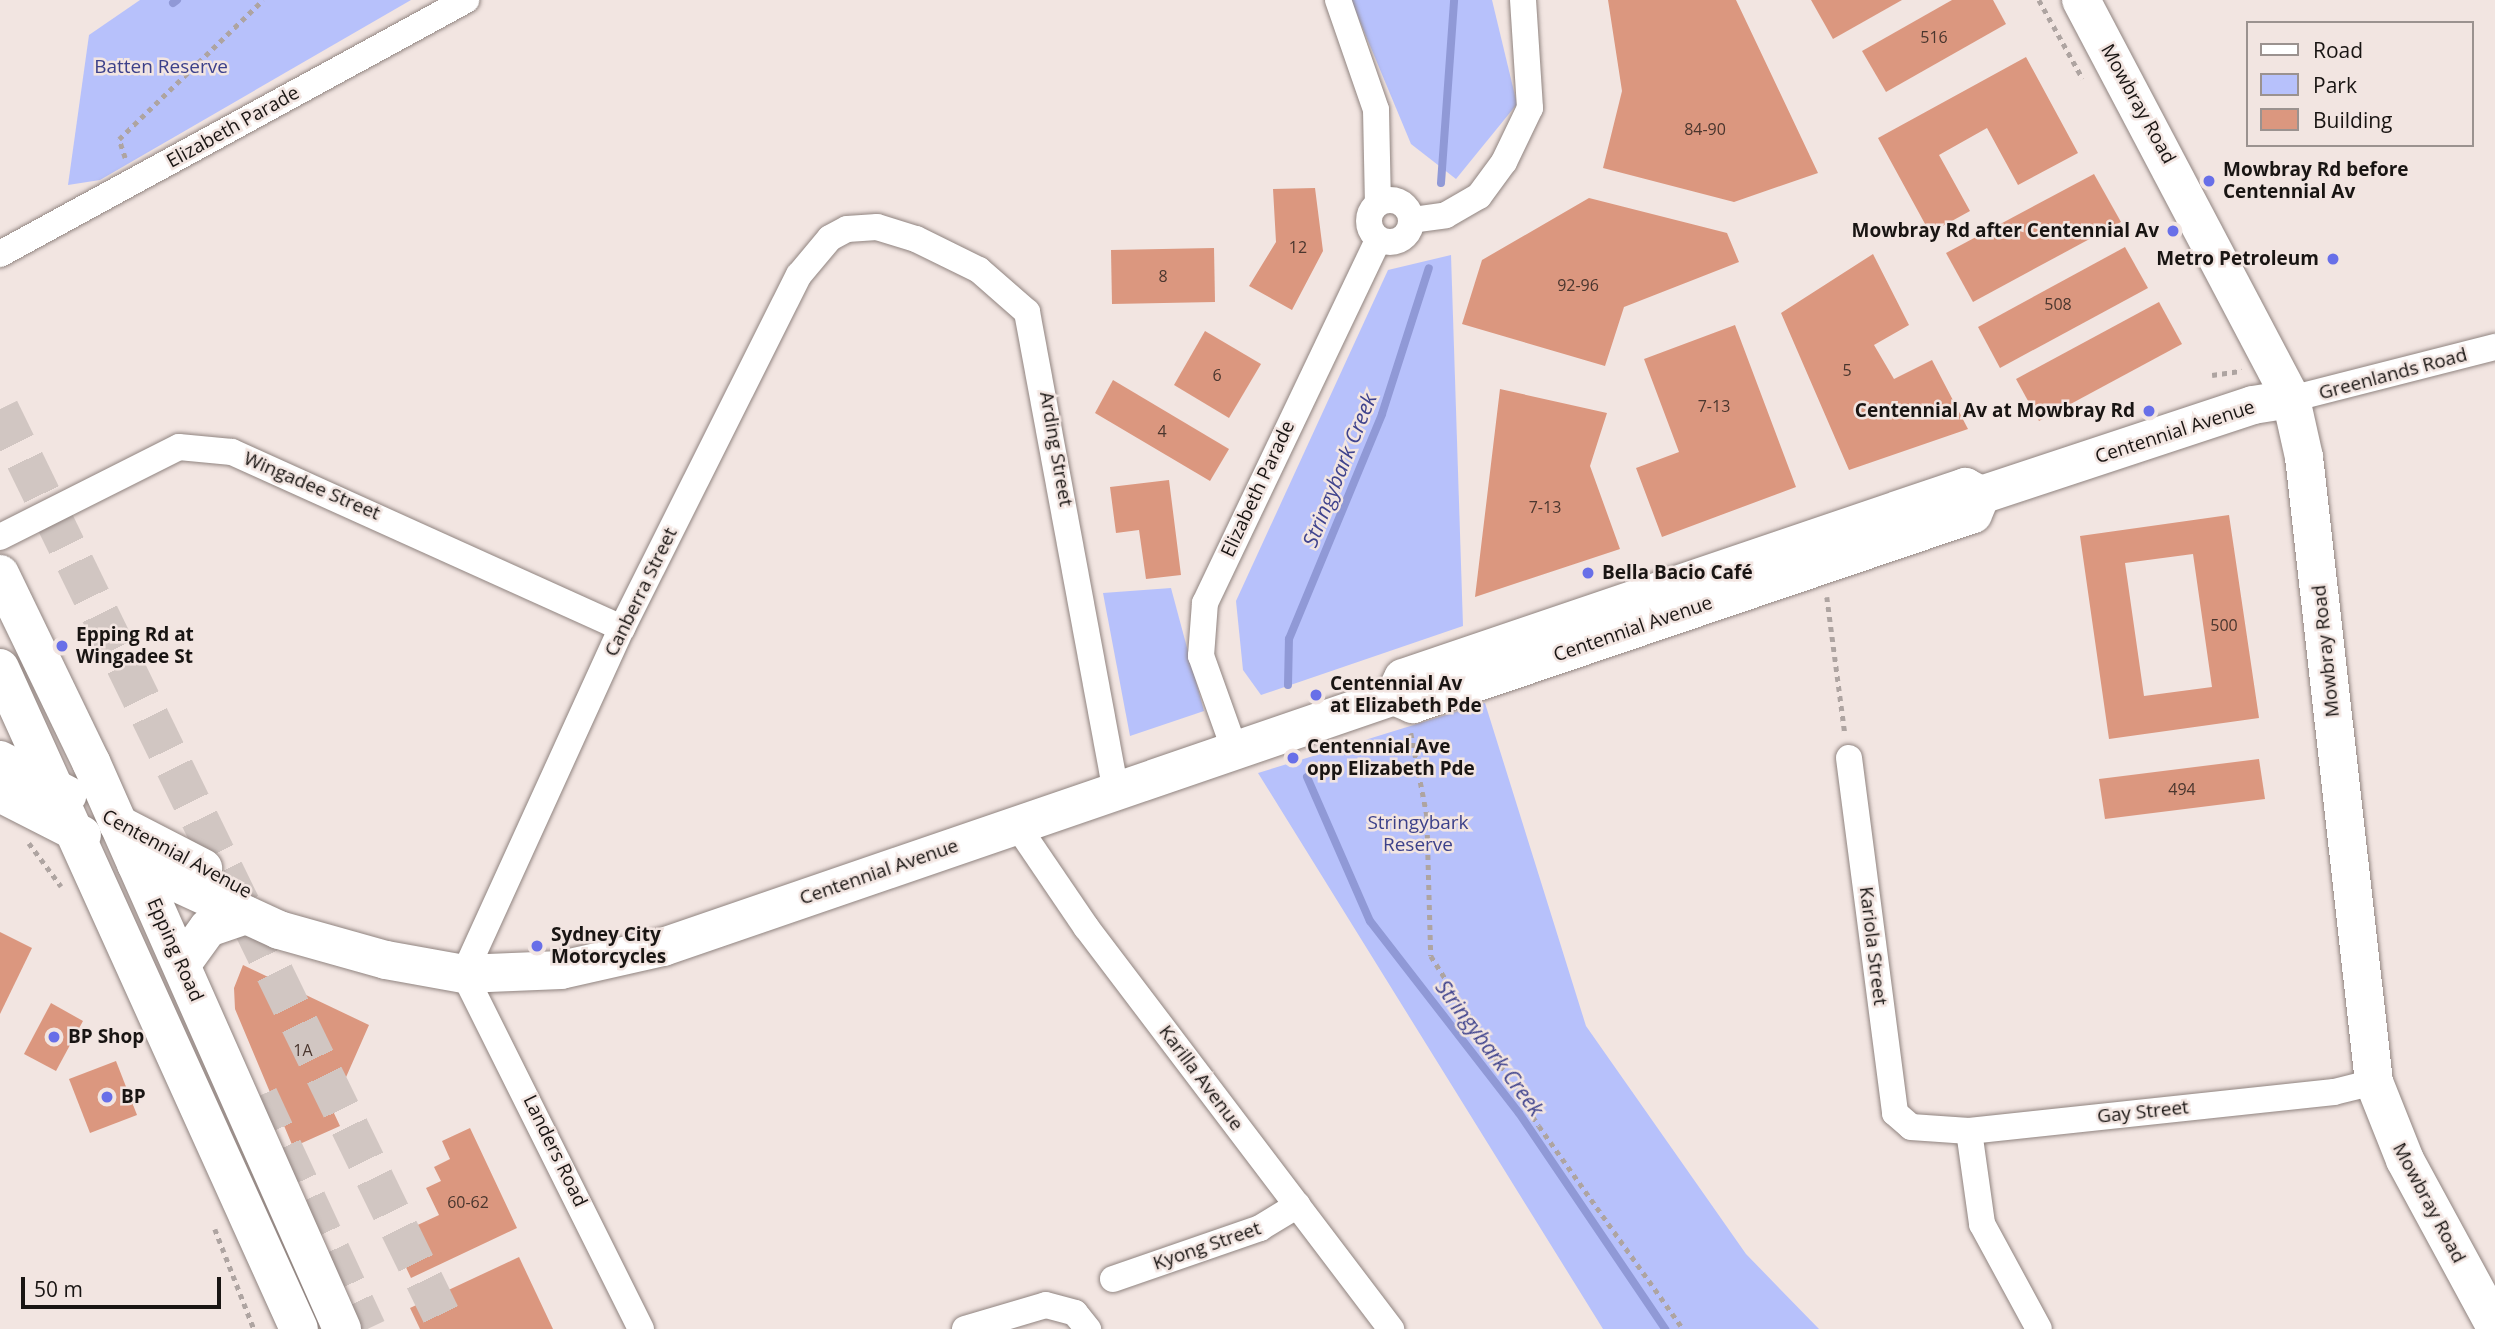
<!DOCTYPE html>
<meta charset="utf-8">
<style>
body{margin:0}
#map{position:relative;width:2495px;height:1329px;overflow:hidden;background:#f2e5e1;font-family:"Open Sans",sans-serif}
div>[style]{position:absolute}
.green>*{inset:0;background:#b7c1fb}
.stream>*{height:8px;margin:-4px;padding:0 4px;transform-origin:4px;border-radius:4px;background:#9099d6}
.building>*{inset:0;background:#db977f}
.motorway-tunnel>*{height:38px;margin-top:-19px;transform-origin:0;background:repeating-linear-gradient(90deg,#d1c6c2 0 38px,transparent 0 57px)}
.path>*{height:4.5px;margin-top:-2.25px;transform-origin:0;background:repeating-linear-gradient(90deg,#aea4a1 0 5px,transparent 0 10px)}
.roads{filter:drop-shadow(0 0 2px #908480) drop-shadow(0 0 2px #908480)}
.minor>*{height:26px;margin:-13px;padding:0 13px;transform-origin:13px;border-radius:13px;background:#fff}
.minor>.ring{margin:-13px;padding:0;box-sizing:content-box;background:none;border:26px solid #fff;border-radius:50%}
.secondary>*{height:38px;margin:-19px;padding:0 19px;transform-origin:19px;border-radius:19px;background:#fff}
.primary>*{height:38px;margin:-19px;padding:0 19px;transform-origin:19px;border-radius:19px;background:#fff}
.dots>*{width:19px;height:19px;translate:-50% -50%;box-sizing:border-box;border:4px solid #f2e5e1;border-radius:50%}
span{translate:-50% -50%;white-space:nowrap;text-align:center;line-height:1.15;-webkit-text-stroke:5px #f2e5e1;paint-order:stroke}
.number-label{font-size:16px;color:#4a362e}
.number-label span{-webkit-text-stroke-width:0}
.park-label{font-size:19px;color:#3c418a}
.street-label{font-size:19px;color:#191513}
.poi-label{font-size:19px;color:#191513;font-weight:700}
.left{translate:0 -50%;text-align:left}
.right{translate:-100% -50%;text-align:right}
.water-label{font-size:21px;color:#3f438d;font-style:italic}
.legend{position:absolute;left:2246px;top:21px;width:228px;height:126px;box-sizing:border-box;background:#f2e5e1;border:2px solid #9b928f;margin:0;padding:9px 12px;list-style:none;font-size:21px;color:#191513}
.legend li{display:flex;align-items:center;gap:14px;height:35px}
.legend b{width:35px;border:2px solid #9b928f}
.scale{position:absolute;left:21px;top:1277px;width:200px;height:32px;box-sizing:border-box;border:4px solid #191513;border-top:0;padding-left:9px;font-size:21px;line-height:24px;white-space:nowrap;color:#191513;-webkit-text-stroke:5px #f2e5e1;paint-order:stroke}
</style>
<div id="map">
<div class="green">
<i style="clip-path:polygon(140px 0,411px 0,100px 180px,68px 185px,89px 35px)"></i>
<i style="clip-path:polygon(1351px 0,1492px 0,1517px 104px,1456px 179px,1411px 144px)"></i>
<i style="clip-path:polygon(1451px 255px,1463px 626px,1261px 695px,1243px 670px,1236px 601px,1388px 270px)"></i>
<i style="clip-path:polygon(1171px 588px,1204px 711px,1130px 736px,1103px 593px)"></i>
<i style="clip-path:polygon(1485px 703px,1586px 1026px,1746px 1254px,1819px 1329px,1603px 1329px,1258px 773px)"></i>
</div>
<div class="stream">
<i style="left:173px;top:3px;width:5px;rotate:-37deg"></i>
<i style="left:1441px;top:183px;width:183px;rotate:-85.9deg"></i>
<i style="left:1288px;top:685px;width:46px;rotate:-88.8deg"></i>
<i style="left:1289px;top:639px;width:243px;rotate:-67.5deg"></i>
<i style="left:1382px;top:414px;width:153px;rotate:-72.2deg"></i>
<i style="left:1307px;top:777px;width:157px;rotate:66.4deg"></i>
<i style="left:1370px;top:921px;width:243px;rotate:52.2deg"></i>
<i style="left:1519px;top:1113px;width:261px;rotate:55.9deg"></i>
</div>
<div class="building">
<i style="clip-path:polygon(1608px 0,1736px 0,1818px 173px,1734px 202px,1603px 168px,1622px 91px)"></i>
<i style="clip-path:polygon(1811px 0,1902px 0,1833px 39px)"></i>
<i style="clip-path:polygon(1952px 0,1993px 0,2006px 24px,1886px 92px,1862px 51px)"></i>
<i style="clip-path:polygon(2026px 57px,2078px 153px,2018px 185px,1987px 128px,1939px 155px,1970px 211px,1930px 233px,1878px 138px)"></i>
<i style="clip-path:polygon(2094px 174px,2121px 222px,1973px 302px,1946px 253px)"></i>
<i style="clip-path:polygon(1315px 188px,1323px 251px,1292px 310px,1249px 286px,1276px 242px,1273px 189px)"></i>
<i style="clip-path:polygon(1589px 198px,1727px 233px,1739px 262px,1624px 307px,1605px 366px,1462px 324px,1482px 260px)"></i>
<i style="clip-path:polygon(2125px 247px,2148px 288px,2000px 368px,1978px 327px)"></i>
<i style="clip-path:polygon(1214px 248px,1215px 302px,1112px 304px,1111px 250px)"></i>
<i style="clip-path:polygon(1873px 254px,1909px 325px,1874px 345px,1894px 379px,1932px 360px,1968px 429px,1849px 470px,1781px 313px)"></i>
<i style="clip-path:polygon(2159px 302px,2182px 344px,2039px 421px,2016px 379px)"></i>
<i style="clip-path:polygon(1735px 325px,1796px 487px,1662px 537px,1636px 468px,1679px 452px,1644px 359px)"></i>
<i style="clip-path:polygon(1205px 331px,1261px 364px,1229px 418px,1174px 385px)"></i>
<i style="clip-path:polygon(1113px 380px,1229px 449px,1210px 481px,1095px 413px)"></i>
<i style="clip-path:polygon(1500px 389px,1607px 413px,1590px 466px,1620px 549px,1475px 597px)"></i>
<i style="clip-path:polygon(1169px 480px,1181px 575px,1146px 579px,1139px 530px,1116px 533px,1110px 487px)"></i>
<i style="clip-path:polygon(evenodd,2229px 515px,2259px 718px,2109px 739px,2080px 536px,2229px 515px,2193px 554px,2212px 687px,2144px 696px,2125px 563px,2193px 554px)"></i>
<i style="clip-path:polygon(2259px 759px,2265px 799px,2105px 819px,2099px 779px)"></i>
<i style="clip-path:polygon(0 932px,32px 948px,0 1014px)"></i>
<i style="clip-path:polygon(243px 965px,369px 1025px,332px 1109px,340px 1126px,293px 1147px,235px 1009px,234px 988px)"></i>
<i style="clip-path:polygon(51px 1003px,83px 1021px,56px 1071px,24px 1054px)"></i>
<i style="clip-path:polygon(116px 1061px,137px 1115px,90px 1133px,69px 1079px)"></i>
<i style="clip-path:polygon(470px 1128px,517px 1228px,411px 1278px,402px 1259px,419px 1251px,409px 1229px,439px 1215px,426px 1188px,441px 1181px,434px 1167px,450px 1159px,442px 1141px)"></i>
<i style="clip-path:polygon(519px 1257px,553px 1329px,420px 1329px,410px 1308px)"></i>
</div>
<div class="motorway-tunnel">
<i style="left:0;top:409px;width:1023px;rotate:64.04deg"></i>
<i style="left:259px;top:1096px;width:257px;rotate:65.1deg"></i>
</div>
<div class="path">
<i style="left:2039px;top:0;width:90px;rotate:60.9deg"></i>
<i style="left:125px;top:158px;width:20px;rotate:-108deg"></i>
<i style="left:119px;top:139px;width:200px;rotate:-44deg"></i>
<i style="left:2212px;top:375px;width:30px;rotate:-8deg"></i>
<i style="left:1827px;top:597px;width:138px;rotate:82.5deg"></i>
<i style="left:1411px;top:733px;width:84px;rotate:79deg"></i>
<i style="left:1427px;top:815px;width:141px;rotate:88.4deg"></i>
<i style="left:1431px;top:956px;width:201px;rotate:57.6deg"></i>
<i style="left:1539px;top:1126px;width:249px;rotate:54.6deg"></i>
<i style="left:29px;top:843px;width:54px;rotate:53.3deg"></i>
<i style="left:215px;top:1229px;width:107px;rotate:68.7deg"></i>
</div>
<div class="roads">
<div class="minor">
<i style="left:1338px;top:0;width:116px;rotate:70.9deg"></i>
<i style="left:1376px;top:110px;width:93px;rotate:88.8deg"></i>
<i class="ring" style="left:1369px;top:200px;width:16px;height:16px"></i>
<i style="left:1412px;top:220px;width:34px;rotate:-8deg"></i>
<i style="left:1446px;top:215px;width:38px;rotate:-30deg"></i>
<i style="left:1479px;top:196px;width:42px;rotate:-53.7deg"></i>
<i style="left:1504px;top:162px;width:60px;rotate:-64.3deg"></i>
<i style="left:1530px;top:108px;width:108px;rotate:-93.7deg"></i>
<i style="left:0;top:254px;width:531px;rotate:-28.59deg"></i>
<i style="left:2291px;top:399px;width:211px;rotate:-14.3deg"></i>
<i style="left:0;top:537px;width:200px;rotate:-26.7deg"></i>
<i style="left:179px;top:447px;width:53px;rotate:5.4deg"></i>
<i style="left:232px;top:452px;width:428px;rotate:24.3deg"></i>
<i style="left:1234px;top:748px;width:98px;rotate:-109.7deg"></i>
<i style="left:1201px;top:656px;width:53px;rotate:-85.7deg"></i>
<i style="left:1205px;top:603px;width:402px;rotate:-64.5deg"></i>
<i style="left:1849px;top:758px;width:358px;rotate:82.6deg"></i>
<i style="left:1895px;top:1113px;width:21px;rotate:41deg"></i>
<i style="left:1911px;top:1127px;width:58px;rotate:3.9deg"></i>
<i style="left:1969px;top:1131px;width:367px;rotate:-6.1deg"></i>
<i style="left:2334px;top:1092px;width:41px;rotate:-14deg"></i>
<i style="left:1016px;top:824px;width:125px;rotate:55.8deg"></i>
<i style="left:1086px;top:927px;width:505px;rotate:52.81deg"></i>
<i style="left:1969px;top:1131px;width:94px;rotate:82deg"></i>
<i style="left:1982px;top:1224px;width:119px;rotate:61.5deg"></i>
<i style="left:1113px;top:1279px;width:156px;rotate:-19.1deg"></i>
<i style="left:1260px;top:1228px;width:44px;rotate:-31.2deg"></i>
<i style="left:641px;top:1329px;width:397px;rotate:-116.5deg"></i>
<i style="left:464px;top:974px;width:380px;rotate:-65.5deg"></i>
<i style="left:622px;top:628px;width:395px;rotate:-63.4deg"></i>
<i style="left:799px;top:275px;width:48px;rotate:-50deg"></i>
<i style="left:830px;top:238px;width:19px;rotate:-28deg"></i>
<i style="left:847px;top:229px;width:30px;rotate:-4deg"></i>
<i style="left:877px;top:227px;width:41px;rotate:17.1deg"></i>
<i style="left:916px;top:239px;width:70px;rotate:26.2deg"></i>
<i style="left:979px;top:270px;width:64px;rotate:41.2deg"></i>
<i style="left:1027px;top:312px;width:486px;rotate:79.5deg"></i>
<i style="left:965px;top:1329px;width:84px;rotate:-16.5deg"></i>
<i style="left:1046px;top:1305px;width:30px;rotate:15deg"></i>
<i style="left:1075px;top:1313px;width:21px;rotate:51deg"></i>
</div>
<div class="secondary">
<i style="left:2081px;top:0;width:451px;rotate:62.2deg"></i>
<i style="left:2291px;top:399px;width:59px;rotate:77.4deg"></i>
<i style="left:2304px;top:457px;width:629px;rotate:83.61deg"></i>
<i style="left:2374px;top:1082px;width:84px;rotate:68.3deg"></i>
<i style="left:2405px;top:1160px;width:189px;rotate:61.5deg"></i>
<i style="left:1394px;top:696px;width:20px;rotate:-63deg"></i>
<i style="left:1403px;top:678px;width:594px;rotate:-18.77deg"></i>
<i style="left:1965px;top:487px;width:18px;rotate:27deg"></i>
<i style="left:1981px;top:495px;width:287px;rotate:-18.3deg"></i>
<i style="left:2253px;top:405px;width:38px;rotate:-9deg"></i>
<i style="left:118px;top:824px;width:96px;rotate:27.4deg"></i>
<i style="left:136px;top:864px;width:157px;rotate:24.8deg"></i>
<i style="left:279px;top:930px;width:111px;rotate:15.7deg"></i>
<i style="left:386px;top:960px;width:79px;rotate:10.2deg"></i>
<i style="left:464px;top:974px;width:97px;rotate:-2.4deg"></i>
<i style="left:561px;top:970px;width:105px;rotate:-12.7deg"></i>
<i style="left:663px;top:947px;width:773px;rotate:-18.95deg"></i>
<i style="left:1394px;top:696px;width:21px;rotate:23deg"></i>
<i style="left:1413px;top:704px;width:591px;rotate:-18.74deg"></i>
<i style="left:1973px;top:514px;width:21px;rotate:-67deg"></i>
<i style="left:182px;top:964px;width:44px;rotate:-54.2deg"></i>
<i style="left:208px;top:928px;width:40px;rotate:-18.9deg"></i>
</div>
<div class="primary">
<i style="left:0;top:574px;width:209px;rotate:64.2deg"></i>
<i style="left:91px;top:762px;width:620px;rotate:66.12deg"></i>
<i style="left:0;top:668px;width:725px;rotate:65.66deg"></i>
<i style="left:0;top:760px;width:76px;rotate:27.6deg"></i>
<i style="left:0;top:793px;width:92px;rotate:27.1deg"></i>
</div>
</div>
<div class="dots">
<i style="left:2209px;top:181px;background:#686fe8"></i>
<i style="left:2173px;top:231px;background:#686fe8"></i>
<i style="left:2333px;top:259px;background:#686fe8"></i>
<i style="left:2149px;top:411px;background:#686fe8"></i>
<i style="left:1588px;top:573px;background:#686fe8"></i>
<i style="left:62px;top:646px;background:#686fe8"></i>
<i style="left:1316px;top:695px;background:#686fe8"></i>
<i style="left:1293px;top:758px;background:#686fe8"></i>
<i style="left:537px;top:946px;background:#686fe8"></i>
<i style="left:54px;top:1037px;background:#686fe8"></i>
<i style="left:107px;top:1097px;background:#686fe8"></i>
</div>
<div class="number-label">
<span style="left:1934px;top:37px">516</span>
<span style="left:1705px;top:129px">84-90</span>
<span style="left:1298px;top:247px">12</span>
<span style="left:1163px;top:276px">8</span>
<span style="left:1578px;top:285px">92-96</span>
<span style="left:2058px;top:304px">508</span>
<span style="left:1847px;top:370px">5</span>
<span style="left:1217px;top:375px">6</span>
<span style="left:1714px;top:406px">7-13</span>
<span style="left:1162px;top:431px">4</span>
<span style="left:1545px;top:507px">7-13</span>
<span style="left:2224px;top:625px">500</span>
<span style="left:2182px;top:789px">494</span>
<span style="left:303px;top:1050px">1A</span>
<span style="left:468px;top:1202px">60-62</span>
</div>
<div class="park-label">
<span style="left:161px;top:67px">Batten Reserve</span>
<span style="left:1418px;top:834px">Stringybark<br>Reserve</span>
</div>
<div class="street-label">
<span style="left:2138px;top:104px;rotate:61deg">Mowbray Road</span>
<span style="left:233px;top:127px;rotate:-29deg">Elizabeth Parade</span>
<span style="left:2393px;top:374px;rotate:-15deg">Greenlands Road</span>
<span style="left:2175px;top:432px;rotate:-18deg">Centennial Avenue</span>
<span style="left:1056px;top:449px;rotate:80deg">Arding Street</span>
<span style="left:312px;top:486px;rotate:23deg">Wingadee Street</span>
<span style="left:1258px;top:489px;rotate:-65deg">Elizabeth Parade</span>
<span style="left:641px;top:592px;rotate:-64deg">Canberra Street</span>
<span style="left:1633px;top:629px;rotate:-19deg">Centennial Avenue</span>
<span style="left:2326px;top:651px;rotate:-96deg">Mowbray Road</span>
<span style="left:177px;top:854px;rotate:28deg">Centennial Avenue</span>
<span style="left:879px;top:872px;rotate:-19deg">Centennial Avenue</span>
<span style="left:1873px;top:946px;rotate:83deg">Kariola Street</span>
<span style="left:175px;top:950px;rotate:66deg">Epping Road</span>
<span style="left:1201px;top:1078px;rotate:53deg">Karilla Avenue</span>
<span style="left:2143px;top:1112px;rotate:-6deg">Gay Street</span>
<span style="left:555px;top:1151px;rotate:64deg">Landers Road</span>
<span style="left:2429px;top:1203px;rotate:62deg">Mowbray Road</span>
<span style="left:1207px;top:1246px;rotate:-19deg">Kyong Street</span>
</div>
<div class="poi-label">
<span class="left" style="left:2223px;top:181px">Mowbray Rd before<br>Centennial Av</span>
<span class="right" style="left:2159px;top:231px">Mowbray Rd after Centennial Av</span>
<span class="right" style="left:2319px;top:259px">Metro Petroleum</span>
<span class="right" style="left:2135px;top:411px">Centennial Av at Mowbray Rd</span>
<span class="left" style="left:1602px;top:573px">Bella Bacio Café</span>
<span class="left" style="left:76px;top:646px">Epping Rd at<br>Wingadee St</span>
<span class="left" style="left:1330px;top:695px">Centennial Av<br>at Elizabeth Pde</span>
<span class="left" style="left:1307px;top:758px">Centennial Ave<br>opp Elizabeth Pde</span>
<span class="left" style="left:551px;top:946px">Sydney City<br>Motorcycles</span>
<span class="left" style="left:68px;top:1037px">BP Shop</span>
<span class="left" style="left:121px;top:1097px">BP</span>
</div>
<div class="water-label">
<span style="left:1339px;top:470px;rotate:-68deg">Stringybark Creek</span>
<span style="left:1490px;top:1048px;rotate:53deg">Stringybark Creek</span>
</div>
<ul class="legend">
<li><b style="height:9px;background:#fff"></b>Road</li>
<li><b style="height:19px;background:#b7c1fb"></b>Park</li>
<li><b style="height:19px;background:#db977f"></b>Building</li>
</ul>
<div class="scale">50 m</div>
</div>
